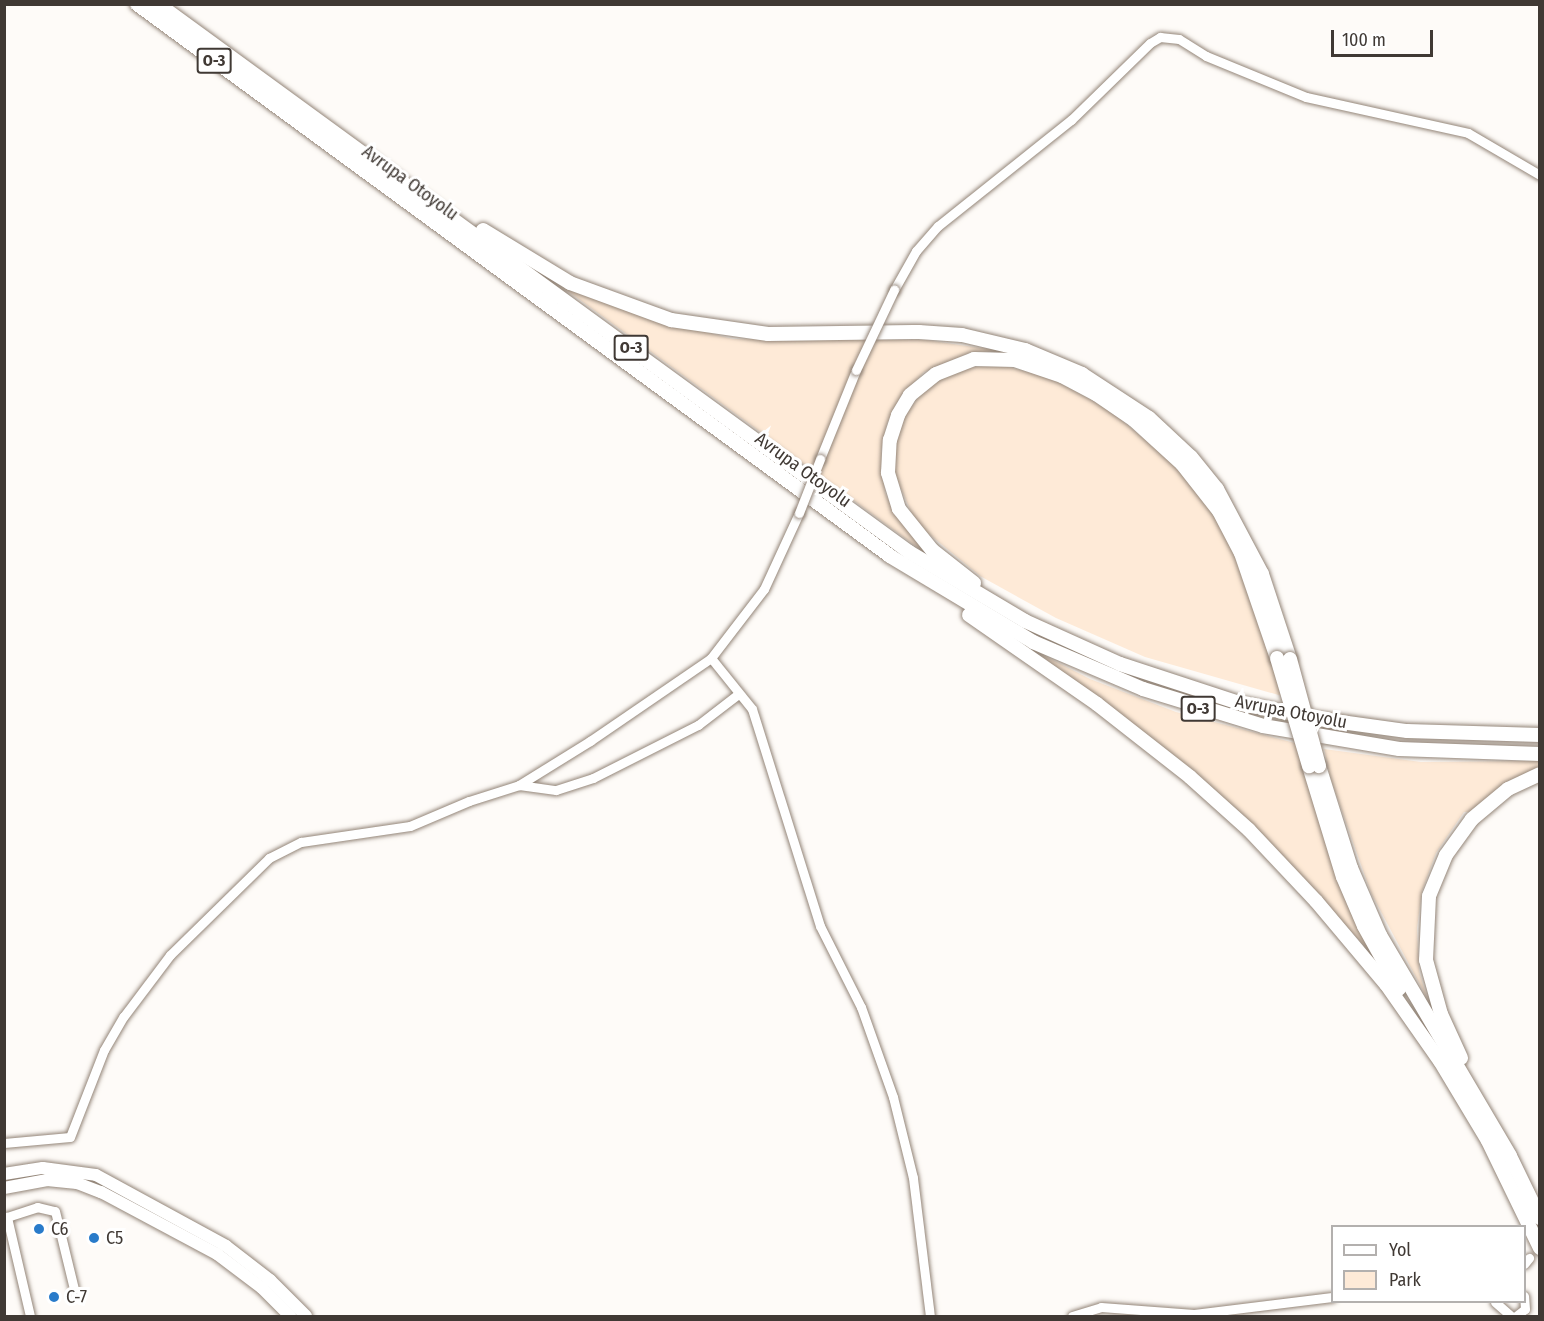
<!DOCTYPE html>
<style>
body{margin:0}
#map{position:relative;width:1544px;height:1321px;overflow:hidden;background:#fefbf8;font-family:"Fira Sans Condensed",sans-serif}
div>[style]{position:absolute}
.green>*{inset:0;background:#feead7}
.roads{filter:drop-shadow(0 0 2px #938578) drop-shadow(0 0 2px #938578)}
.minor>*{height:9px;margin:-4.5px;padding:0 4.5px;transform-origin:4.5px;border-radius:4.5px;background:#fff}
.major>*{height:12px;margin:-6px;padding:0 6px;transform-origin:6px;border-radius:6px;background:#fff}
.highway>*{height:14px;margin:-7px;padding:0 7px;transform-origin:7px;border-radius:7px;background:#fff}
.bridges{filter:drop-shadow(0 0 2px #938578) drop-shadow(0 0 2px #938578)}
.minor-bridge>*{height:9px;margin:-4.5px;padding:0 4.5px;transform-origin:4.5px;border-radius:4.5px;background:#fff}
.highway-bridge>*{height:14px;margin:-7px;padding:0 7px;transform-origin:7px;border-radius:7px;background:#fff}
.dots>*{width:16px;height:16px;translate:-50% -50%;box-sizing:border-box;border:3px solid #fff;border-radius:50%}
span{translate:-50% -50%;white-space:nowrap;text-align:center;line-height:1.15;-webkit-text-stroke:6px #fff;paint-order:stroke}
.shield-label span{padding:2px 4px;background:#fff;border:2px solid;border-radius:4px;-webkit-text-stroke-width:0}
.shield-label{font-size:16px;color:#403934;font-weight:700}
.street-label{font-size:18px;color:#403934}
.poi-label{font-size:18px;color:#403934}
.left{translate:0 -50%;text-align:left}
.frame{position:absolute;inset:0;border:6px solid #403934;pointer-events:none}
.legend{position:absolute;left:1331px;top:1225px;width:195px;height:78px;box-sizing:border-box;background:#fff;border:2px solid #b3b0ae;margin:0;padding:8px 10px;list-style:none;font-size:18px;color:#403934}
.legend li{display:flex;align-items:center;gap:12px;height:30px}
.legend b{width:30px;border:2px solid #b3b0ae}
.scale{position:absolute;left:1331px;top:30px;width:102px;height:27px;box-sizing:border-box;border:3px solid #403934;border-top:0;padding-left:8px;font-size:18px;line-height:21px;white-space:nowrap;color:#403934;-webkit-text-stroke:4px #fff;paint-order:stroke}
</style>
<div id="map">
<div class="green">
<i style="clip-path:polygon(550px 278px,638px 315px,733px 339px,926px 340px,1001px 351px,971px 352px,924px 372px,901px 396px,887px 423px,881px 451px,885px 493px,896px 516px,932px 558px)"></i>
<i style="clip-path:polygon(1000px 365px,1051px 378px,1109px 410px,1166px 457px,1188px 480px,1222px 526px,1249px 585px,1282px 696px,1145px 657px,1056px 618px,980px 576px,924px 530px,912px 514px,893px 470px,893px 454px,901px 421px,921px 394px,947px 375px,964px 368px)"></i>
<i style="clip-path:polygon(1039px 653px,1090px 679px,1176px 712px,1295px 743px,1326px 839px,1370px 952px,1314px 891px)"></i>
<i style="clip-path:polygon(1324px 749px,1421px 762px,1539px 761px,1539px 769px,1471px 812px,1464px 812px,1436px 853px,1422px 891px,1417px 928px,1419px 971px,1427px 998px,1371px 893px,1331px 780px)"></i>
</div>
<div class="roads">
<div class="minor">
<i style="left:894px;top:290px;width:45px;rotate:-60.6deg"></i>
<i style="left:916px;top:251px;width:33px;rotate:-49deg"></i>
<i style="left:938px;top:226px;width:170px;rotate:-38.6deg"></i>
<i style="left:1071px;top:120px;width:110px;rotate:-44.3deg"></i>
<i style="left:1150px;top:43px;width:12px;rotate:-31deg"></i>
<i style="left:1160px;top:37px;width:19px;rotate:6deg"></i>
<i style="left:1179px;top:39px;width:32px;rotate:32deg"></i>
<i style="left:1206px;top:56px;width:108px;rotate:22.3deg"></i>
<i style="left:1306px;top:97px;width:166px;rotate:12.5deg"></i>
<i style="left:1468px;top:133px;width:83px;rotate:30.3deg"></i>
<i style="left:820px;top:459px;width:96px;rotate:-68deg"></i>
<i style="left:711px;top:658px;width:65px;rotate:51.2deg"></i>
<i style="left:752px;top:709px;width:227px;rotate:72.6deg"></i>
<i style="left:820px;top:926px;width:91px;rotate:63.2deg"></i>
<i style="left:861px;top:1007px;width:96px;rotate:70.4deg"></i>
<i style="left:893px;top:1097px;width:83px;rotate:76.1deg"></i>
<i style="left:913px;top:1178px;width:139px;rotate:83deg"></i>
<i style="left:519px;top:785px;width:37px;rotate:8deg"></i>
<i style="left:556px;top:790px;width:39px;rotate:-18deg"></i>
<i style="left:593px;top:778px;width:118px;rotate:-26.8deg"></i>
<i style="left:698px;top:725px;width:49px;rotate:-37.6deg"></i>
<i style="left:4px;top:1143px;width:66px;rotate:-5.2deg"></i>
<i style="left:70px;top:1137px;width:93px;rotate:-68.7deg"></i>
<i style="left:104px;top:1050px;width:39px;rotate:-60deg"></i>
<i style="left:124px;top:1016px;width:76px;rotate:-53deg"></i>
<i style="left:170px;top:955px;width:139px;rotate:-44.4deg"></i>
<i style="left:269px;top:858px;width:36px;rotate:-27deg"></i>
<i style="left:301px;top:842px;width:110px;rotate:-8.4deg"></i>
<i style="left:410px;top:826px;width:64px;rotate:-23deg"></i>
<i style="left:469px;top:801px;width:52px;rotate:-17.7deg"></i>
<i style="left:519px;top:785px;width:84px;rotate:-31.8deg"></i>
<i style="left:590px;top:741px;width:147px;rotate:-34.4deg"></i>
<i style="left:711px;top:658px;width:87px;rotate:-52.5deg"></i>
<i style="left:764px;top:589px;width:84px;rotate:-65.3deg"></i>
<i style="left:1524px;top:1264px;width:8px;rotate:-50deg"></i>
<i style="left:1495px;top:1302px;width:21px;rotate:41deg"></i>
<i style="left:30px;top:1316px;width:102px;rotate:-103.1deg"></i>
<i style="left:7px;top:1217px;width:32px;rotate:-18deg"></i>
<i style="left:37px;top:1207px;width:18px;rotate:13deg"></i>
<i style="left:55px;top:1211px;width:80px;rotate:76.3deg"></i>
<i style="left:1072px;top:1316px;width:30px;rotate:-17deg"></i>
<i style="left:1101px;top:1307px;width:93px;rotate:4.3deg"></i>
<i style="left:1194px;top:1314px;width:139px;rotate:-7deg"></i>
<i style="left:1516px;top:1316px;width:11px;rotate:-38deg"></i>
<i style="left:1525px;top:1309px;width:13px;rotate:-94deg"></i>
</div>
<div class="major">
<i style="left:4px;top:1174px;width:39px;rotate:-9deg"></i>
<i style="left:43px;top:1168px;width:53px;rotate:7.5deg"></i>
<i style="left:96px;top:1175px;width:148px;rotate:28.6deg"></i>
<i style="left:226px;top:1246px;width:56px;rotate:37.7deg"></i>
<i style="left:270px;top:1280px;width:51px;rotate:45deg"></i>
<i style="left:4px;top:1188px;width:44px;rotate:-10.5deg"></i>
<i style="left:47px;top:1180px;width:30px;rotate:6deg"></i>
<i style="left:77px;top:1183px;width:26px;rotate:21deg"></i>
<i style="left:101px;top:1192px;width:132px;rotate:28.1deg"></i>
<i style="left:217px;top:1254px;width:56px;rotate:37.1deg"></i>
<i style="left:262px;top:1288px;width:40px;rotate:45deg"></i>
</div>
<div class="highway">
<i style="left:137px;top:4px;width:934px;rotate:36.24deg"></i>
<i style="left:890px;top:556px;width:167px;rotate:31deg"></i>
<i style="left:1033px;top:642px;width:120px;rotate:23.1deg"></i>
<i style="left:1143px;top:689px;width:126px;rotate:17.1deg"></i>
<i style="left:1263px;top:726px;width:138px;rotate:9.6deg"></i>
<i style="left:1399px;top:749px;width:141px;rotate:2deg"></i>
<i style="left:158px;top:4px;width:930px;rotate:36.12deg"></i>
<i style="left:909px;top:552px;width:135px;rotate:30.7deg"></i>
<i style="left:1025px;top:621px;width:104px;rotate:24.4deg"></i>
<i style="left:1120px;top:664px;width:125px;rotate:18.1deg"></i>
<i style="left:1239px;top:703px;width:82px;rotate:11.3deg"></i>
<i style="left:1319px;top:719px;width:89px;rotate:7.8deg"></i>
<i style="left:1407px;top:731px;width:133px;rotate:1.7deg"></i>
<i style="left:483px;top:230px;width:102px;rotate:31.3deg"></i>
<i style="left:570px;top:283px;width:108px;rotate:20.1deg"></i>
<i style="left:671px;top:320px;width:98px;rotate:8.2deg"></i>
<i style="left:768px;top:334px;width:151px;rotate:-0.8deg"></i>
<i style="left:919px;top:332px;width:43px;rotate:4deg"></i>
<i style="left:962px;top:335px;width:65px;rotate:13.4deg"></i>
<i style="left:1025px;top:350px;width:62px;rotate:22.8deg"></i>
<i style="left:1082px;top:374px;width:80px;rotate:33.3deg"></i>
<i style="left:1149px;top:418px;width:57px;rotate:42.9deg"></i>
<i style="left:1191px;top:457px;width:41px;rotate:50.9deg"></i>
<i style="left:1217px;top:489px;width:96px;rotate:62.1deg"></i>
<i style="left:1262px;top:574px;width:89px;rotate:71.8deg"></i>
<i style="left:974px;top:583px;width:53px;rotate:-141.8deg"></i>
<i style="left:932px;top:550px;width:53px;rotate:-128.8deg"></i>
<i style="left:899px;top:509px;width:38px;rotate:-107deg"></i>
<i style="left:888px;top:473px;width:33px;rotate:-87deg"></i>
<i style="left:890px;top:440px;width:26px;rotate:-72deg"></i>
<i style="left:898px;top:415px;width:23px;rotate:-59deg"></i>
<i style="left:910px;top:395px;width:33px;rotate:-39deg"></i>
<i style="left:936px;top:374px;width:41px;rotate:-21.5deg"></i>
<i style="left:974px;top:359px;width:41px;rotate:1.4deg"></i>
<i style="left:1015px;top:360px;width:50px;rotate:18.8deg"></i>
<i style="left:1062px;top:376px;width:38px;rotate:28deg"></i>
<i style="left:1096px;top:394px;width:46px;rotate:34.4deg"></i>
<i style="left:1134px;top:420px;width:65px;rotate:42.5deg"></i>
<i style="left:1182px;top:464px;width:60px;rotate:51.8deg"></i>
<i style="left:1219px;top:511px;width:47px;rotate:62.4deg"></i>
<i style="left:1241px;top:553px;width:111px;rotate:71.1deg"></i>
<i style="left:969px;top:615px;width:156px;rotate:34.8deg"></i>
<i style="left:1097px;top:704px;width:118px;rotate:38.1deg"></i>
<i style="left:1190px;top:777px;width:79px;rotate:41.9deg"></i>
<i style="left:1249px;top:830px;width:98px;rotate:46.7deg"></i>
<i style="left:1316px;top:901px;width:109px;rotate:49.9deg"></i>
<i style="left:1386px;top:984px;width:94px;rotate:55deg"></i>
<i style="left:1440px;top:1061px;width:93px;rotate:59deg"></i>
<i style="left:1488px;top:1141px;width:119px;rotate:64.1deg"></i>
<i style="left:1309px;top:766px;width:116px;rotate:73deg"></i>
<i style="left:1343px;top:877px;width:53px;rotate:66.8deg"></i>
<i style="left:1364px;top:926px;width:72px;rotate:60.9deg"></i>
<i style="left:1319px;top:766px;width:107px;rotate:72.6deg"></i>
<i style="left:1351px;top:868px;width:73px;rotate:66.6deg"></i>
<i style="left:1380px;top:935px;width:256px;rotate:59.5deg"></i>
<i style="left:1510px;top:1156px;width:69px;rotate:64.2deg"></i>
<i style="left:1461px;top:1058px;width:48px;rotate:-114.4deg"></i>
<i style="left:1441px;top:1014px;width:56px;rotate:-105.5deg"></i>
<i style="left:1426px;top:960px;width:64px;rotate:-87.3deg"></i>
<i style="left:1429px;top:896px;width:44px;rotate:-67.5deg"></i>
<i style="left:1446px;top:855px;width:44px;rotate:-54.2deg"></i>
<i style="left:1472px;top:819px;width:47px;rotate:-39.8deg"></i>
<i style="left:1508px;top:789px;width:35px;rotate:-25deg"></i>
</div>
</div>
<div class="bridges">
<div class="minor-bridge">
<i style="left:856px;top:370px;width:89px;rotate:-64.6deg"></i>
<i style="left:799px;top:513px;width:58px;rotate:-68.7deg"></i>
</div>
<div class="highway-bridge">
<i style="left:1277px;top:658px;width:113px;rotate:73.5deg"></i>
<i style="left:1290px;top:659px;width:111px;rotate:74.8deg"></i>
</div>
</div>
<div class="dots">
<i style="left:39px;top:1229px;background:#297bca"></i>
<i style="left:94px;top:1238px;background:#297bca"></i>
<i style="left:54px;top:1297px;background:#297bca"></i>
</div>
<div class="shield-label">
<span style="left:214px;top:61px">O-3</span>
<span style="left:631px;top:348px">O-3</span>
<span style="left:1198px;top:709px">O-3</span>
</div>
<div class="street-label">
<span style="left:410px;top:183px;rotate:36deg">Avrupa Otoyolu</span>
<span style="left:803px;top:470px;rotate:36deg">Avrupa Otoyolu</span>
<span style="left:1291px;top:712px;rotate:11deg">Avrupa Otoyolu</span>
</div>
<div class="poi-label">
<span class="left" style="left:51px;top:1229px">C6</span>
<span class="left" style="left:106px;top:1238px">C5</span>
<span class="left" style="left:66px;top:1297px">C-7</span>
</div>
<div class="frame"></div>
<ul class="legend">
<li><b style="height:8px;background:#fff"></b>Yol</li>
<li><b style="height:16px;background:#feead7"></b>Park</li>
</ul>
<div class="scale">100 m</div>
</div>
